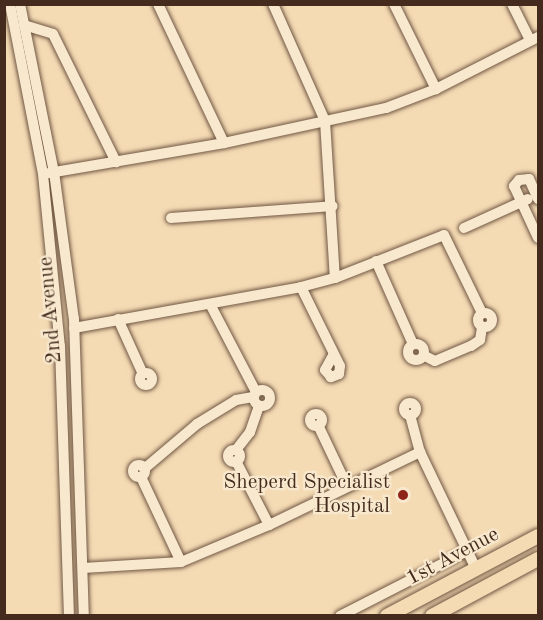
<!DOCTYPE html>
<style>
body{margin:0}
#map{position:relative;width:543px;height:620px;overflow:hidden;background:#f5dbb4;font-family:"Old Standard TT",serif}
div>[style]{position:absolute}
.roads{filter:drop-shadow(0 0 2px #705743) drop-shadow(0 0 2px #705743)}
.minor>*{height:10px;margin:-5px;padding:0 5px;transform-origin:5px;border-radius:5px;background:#f8e8ce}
.minor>.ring{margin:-5px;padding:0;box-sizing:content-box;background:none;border:10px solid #f8e8ce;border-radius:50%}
.major>*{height:14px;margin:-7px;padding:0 7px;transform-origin:7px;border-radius:7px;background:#f5dbb4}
.dots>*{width:16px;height:16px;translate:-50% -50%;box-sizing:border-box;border:3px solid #f8e8ce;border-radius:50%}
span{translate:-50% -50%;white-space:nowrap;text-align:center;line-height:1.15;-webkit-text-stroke:4.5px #f8e8ce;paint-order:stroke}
.street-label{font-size:21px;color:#442b1d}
.poi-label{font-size:21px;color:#442b1d}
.right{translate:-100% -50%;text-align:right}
.frame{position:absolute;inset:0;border:6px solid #442b1d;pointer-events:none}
</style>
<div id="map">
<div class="roads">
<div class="minor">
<i style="left:10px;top:4px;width:173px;rotate:79deg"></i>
<i style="left:43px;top:174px;width:173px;rotate:84.4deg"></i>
<i style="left:60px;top:346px;width:270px;rotate:88.1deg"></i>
<i style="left:20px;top:4px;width:171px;rotate:78.6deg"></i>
<i style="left:54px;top:172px;width:148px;rotate:82.3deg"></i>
<i style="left:74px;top:319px;width:297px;rotate:88.1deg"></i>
<i style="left:158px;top:4px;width:154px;rotate:64.6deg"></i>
<i style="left:273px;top:4px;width:128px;rotate:66deg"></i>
<i style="left:325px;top:121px;width:157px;rotate:86.4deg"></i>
<i style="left:394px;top:4px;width:95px;rotate:63.7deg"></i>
<i style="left:512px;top:4px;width:40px;rotate:63.4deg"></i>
<i style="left:24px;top:25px;width:30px;rotate:17deg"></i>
<i style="left:53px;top:34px;width:143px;rotate:63.8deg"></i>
<i style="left:49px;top:173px;width:178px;rotate:-9.7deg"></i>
<i style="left:224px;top:143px;width:166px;rotate:-12.2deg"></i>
<i style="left:386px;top:108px;width:53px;rotate:-20.8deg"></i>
<i style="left:436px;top:89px;width:114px;rotate:-27deg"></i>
<i style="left:538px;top:199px;width:22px;rotate:-114deg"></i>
<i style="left:529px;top:179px;width:10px;rotate:174deg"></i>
<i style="left:519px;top:180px;width:8px;rotate:130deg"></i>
<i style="left:514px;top:186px;width:57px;rotate:65.2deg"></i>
<i style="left:171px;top:218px;width:162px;rotate:-4.2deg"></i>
<i style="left:464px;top:228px;width:70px;rotate:-24.4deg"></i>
<i style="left:376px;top:261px;width:91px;rotate:66deg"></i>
<i style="left:301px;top:287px;width:88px;rotate:63.7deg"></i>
<i style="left:340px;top:366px;width:8px;rotate:97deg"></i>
<i style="left:339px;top:374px;width:9px;rotate:159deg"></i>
<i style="left:331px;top:377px;width:9px;rotate:-131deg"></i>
<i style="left:325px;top:370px;width:18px;rotate:-61deg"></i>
<i style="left:210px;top:304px;width:99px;rotate:62.4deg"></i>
<i class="ring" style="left:478px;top:313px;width:4px;height:4px"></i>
<i style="left:118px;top:319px;width:60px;rotate:65.6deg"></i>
<i style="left:74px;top:328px;width:231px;rotate:-10.2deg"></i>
<i style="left:301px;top:287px;width:35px;rotate:-15deg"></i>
<i style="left:335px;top:278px;width:117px;rotate:-21.5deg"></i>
<i style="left:444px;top:235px;width:87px;rotate:64deg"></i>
<i class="ring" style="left:408px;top:344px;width:6px;height:6px"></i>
<i style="left:425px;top:356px;width:11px;rotate:27deg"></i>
<i style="left:435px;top:361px;width:39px;rotate:-23deg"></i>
<i style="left:471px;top:346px;width:11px;rotate:-34deg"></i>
<i style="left:480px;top:340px;width:13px;rotate:-81deg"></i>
<i class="ring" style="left:140px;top:373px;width:2px;height:2px"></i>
<i class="ring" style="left:254px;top:390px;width:6px;height:6px"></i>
<i class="ring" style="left:404px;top:403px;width:2px;height:2px"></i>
<i class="ring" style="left:310px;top:414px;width:2px;height:2px"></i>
<i style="left:410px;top:415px;width:38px;rotate:75deg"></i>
<i style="left:420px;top:452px;width:130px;rotate:64.4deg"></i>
<i style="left:318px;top:425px;width:68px;rotate:64.6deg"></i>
<i style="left:236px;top:450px;width:23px;rotate:-52deg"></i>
<i style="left:250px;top:432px;width:28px;rotate:-71deg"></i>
<i class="ring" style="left:228px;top:450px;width:2px;height:2px"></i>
<i style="left:236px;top:461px;width:72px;rotate:62.7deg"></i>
<i class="ring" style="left:133px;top:465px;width:2px;height:2px"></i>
<i style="left:144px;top:469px;width:70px;rotate:-40.3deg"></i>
<i style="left:197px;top:424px;width:46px;rotate:-31.6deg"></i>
<i style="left:236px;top:400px;width:17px;rotate:-10deg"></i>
<i style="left:141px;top:477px;width:94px;rotate:64.8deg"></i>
<i style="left:83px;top:568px;width:98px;rotate:-3.5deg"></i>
<i style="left:181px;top:562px;width:95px;rotate:-22.8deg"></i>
<i style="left:269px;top:525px;width:168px;rotate:-25.8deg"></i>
<i style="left:340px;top:616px;width:143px;rotate:-27.1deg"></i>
</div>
<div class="major">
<i style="left:387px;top:616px;width:171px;rotate:-27.9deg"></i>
<i style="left:432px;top:616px;width:120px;rotate:-28.3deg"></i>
</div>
</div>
<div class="dots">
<i style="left:403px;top:495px;background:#8f2418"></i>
</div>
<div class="street-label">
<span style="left:51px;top:310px;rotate:-95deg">2nd Avenue</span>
<span style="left:453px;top:557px;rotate:-28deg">1st Avenue</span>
</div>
<div class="poi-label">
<span class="right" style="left:390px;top:495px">Sheperd Specialist<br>Hospital</span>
</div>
<div class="frame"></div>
</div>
